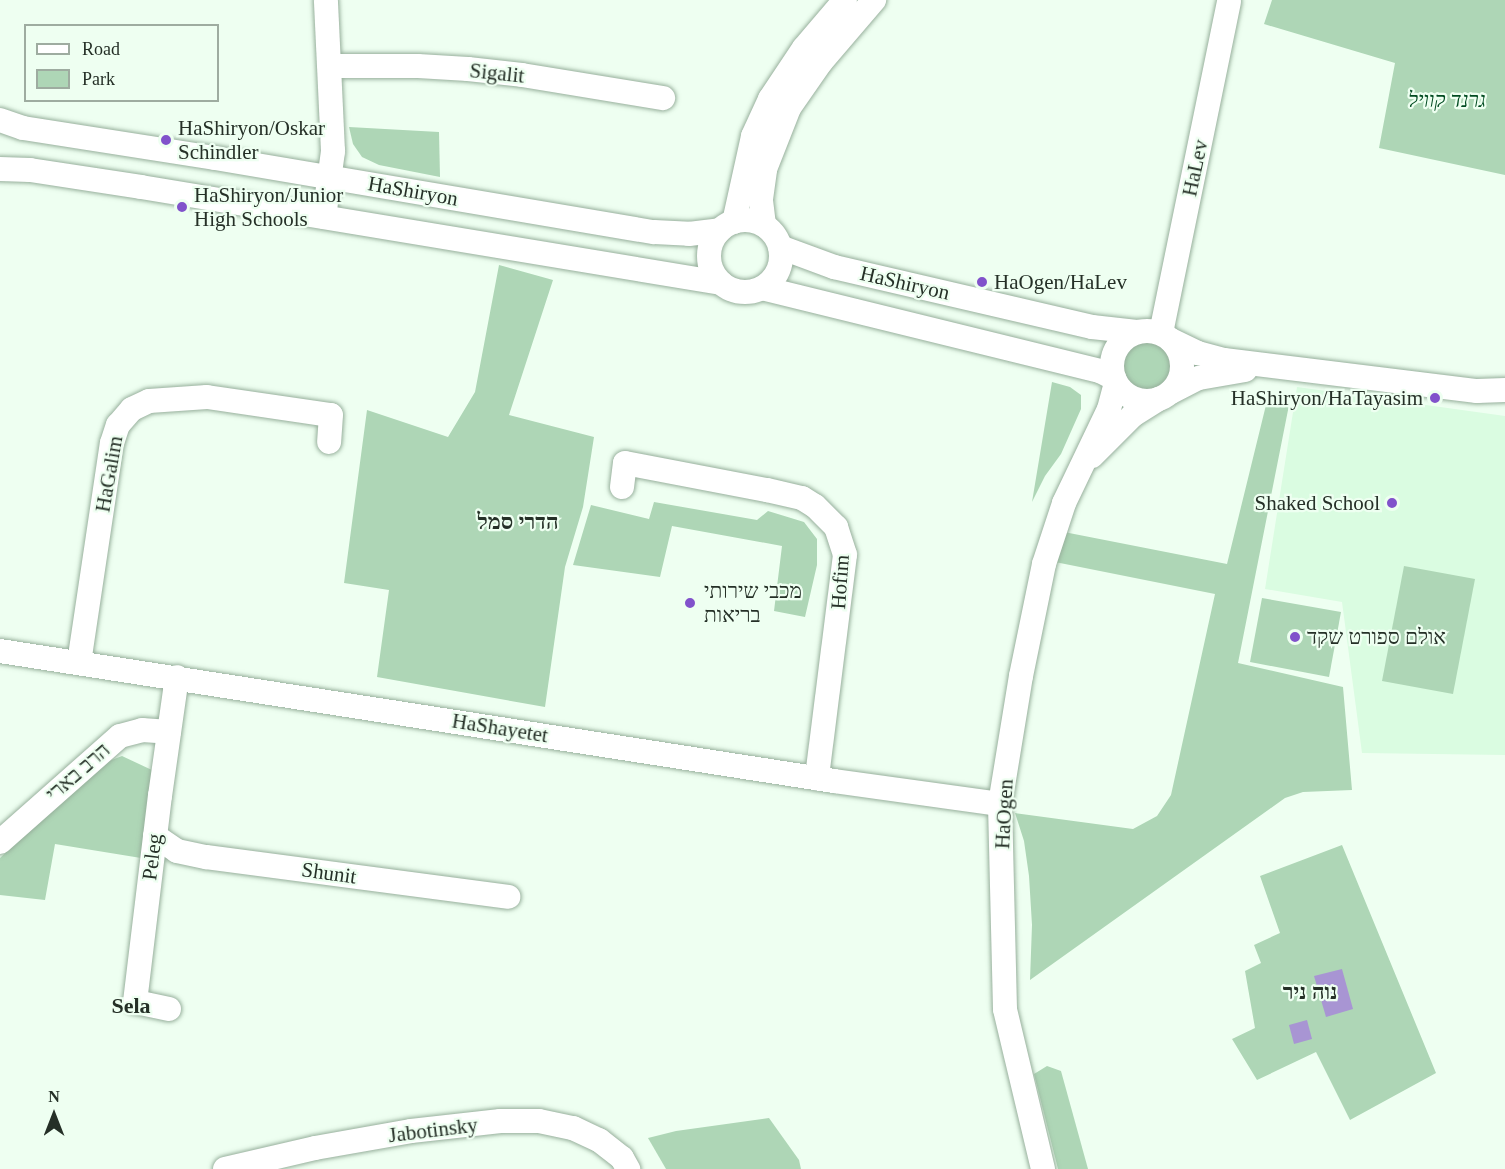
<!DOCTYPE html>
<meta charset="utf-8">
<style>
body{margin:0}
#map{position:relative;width:1505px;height:1169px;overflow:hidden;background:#eefff1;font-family:"Times New Roman",Heebo,serif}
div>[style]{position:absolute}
.built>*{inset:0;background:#dafce1}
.green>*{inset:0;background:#aed6b6}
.round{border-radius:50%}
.water>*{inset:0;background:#a895d3}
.roads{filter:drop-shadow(0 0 2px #97b09c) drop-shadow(0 0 2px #97b09c)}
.minor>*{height:24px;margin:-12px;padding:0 12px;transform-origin:12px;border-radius:12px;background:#fff}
.minor>.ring{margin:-12px;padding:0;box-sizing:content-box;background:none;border:24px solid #fff;border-radius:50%}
.dots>*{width:16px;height:16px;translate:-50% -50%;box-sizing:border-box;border:3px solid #eefff1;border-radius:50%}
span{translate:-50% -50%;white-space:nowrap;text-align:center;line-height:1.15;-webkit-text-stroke:4.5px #eefff1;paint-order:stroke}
.street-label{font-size:21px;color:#253027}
.park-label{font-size:21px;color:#014b21;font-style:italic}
.poi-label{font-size:21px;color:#253027}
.left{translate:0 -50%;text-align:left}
.right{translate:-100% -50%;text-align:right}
.neighbourhood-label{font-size:22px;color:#253027;font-weight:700}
.legend{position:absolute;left:24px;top:24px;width:195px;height:78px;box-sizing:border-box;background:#eefff1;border:2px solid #9eaca0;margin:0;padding:8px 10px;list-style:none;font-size:18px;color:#253027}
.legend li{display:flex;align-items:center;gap:12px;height:30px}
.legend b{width:30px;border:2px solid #9eaca0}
.north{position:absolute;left:24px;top:1085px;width:60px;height:60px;-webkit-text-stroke:4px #eefff1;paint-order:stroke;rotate:0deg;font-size:16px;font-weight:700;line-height:24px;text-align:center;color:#253027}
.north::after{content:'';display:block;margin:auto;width:21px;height:27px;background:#253027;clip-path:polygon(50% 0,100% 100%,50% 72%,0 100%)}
</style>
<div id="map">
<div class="built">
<i style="clip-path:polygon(1297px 387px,1505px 416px,1505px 755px,1362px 753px,1342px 602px,1265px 589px)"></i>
</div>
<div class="green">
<i style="clip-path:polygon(1272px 0,1505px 0,1505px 175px,1379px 148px,1395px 63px,1264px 24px)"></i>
<i style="clip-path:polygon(349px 127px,439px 132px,440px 177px,379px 165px,362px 157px,353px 144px)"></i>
<i style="clip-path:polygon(499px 265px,553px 280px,509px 415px,594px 437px,583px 507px,565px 567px,545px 707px,377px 677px,389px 590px,344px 583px,367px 410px,448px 437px,475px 392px)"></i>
<i class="round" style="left:1122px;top:340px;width:50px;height:50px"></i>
<i style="clip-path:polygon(1052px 382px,1070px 387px,1081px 395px,1081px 409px,1061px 454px,1045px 476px,1032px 502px)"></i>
<i style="clip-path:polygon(1266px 405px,1289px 405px,1238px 663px,1343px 687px,1352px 790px,1303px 792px,1285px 798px,1030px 980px,1032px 925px,1029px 876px,1024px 841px,1015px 813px,1133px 829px,1157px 816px,1171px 795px,1215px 594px,1055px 562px,1064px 532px,1227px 564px)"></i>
<i style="clip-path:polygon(654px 502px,757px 520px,768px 511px,804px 522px,817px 539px,817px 565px,805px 617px,774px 611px,782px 546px,672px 526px,660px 577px,573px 565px,591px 505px,649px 519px)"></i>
<i style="clip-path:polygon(1404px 566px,1475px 579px,1453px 694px,1382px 681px)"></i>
<i style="clip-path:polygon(1262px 598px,1341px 612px,1329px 677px,1250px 662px)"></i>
<i style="clip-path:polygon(122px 756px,154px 771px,141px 858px,55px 844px,45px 900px,0 895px,0 858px,96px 766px)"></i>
<i style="clip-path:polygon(1342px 845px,1436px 1073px,1350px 1120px,1316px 1052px,1257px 1080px,1232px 1039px,1255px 1028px,1245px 971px,1261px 963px,1254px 945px,1280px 933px,1260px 876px)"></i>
<i style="clip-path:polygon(1047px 1066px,1061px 1071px,1088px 1169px,1058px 1169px,1034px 1074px)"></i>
<i style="clip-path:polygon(769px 1118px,799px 1160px,801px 1169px,666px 1169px,648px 1138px,676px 1131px)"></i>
</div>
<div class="water">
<i style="clip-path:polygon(1342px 969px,1353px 1009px,1326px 1017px,1314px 976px)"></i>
<i style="clip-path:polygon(1307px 1020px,1312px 1039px,1294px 1044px,1289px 1025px)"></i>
</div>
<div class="roads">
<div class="minor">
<i style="left:330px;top:66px;width:88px"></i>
<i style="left:418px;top:66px;width:50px;rotate:3.4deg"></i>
<i style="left:468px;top:69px;width:54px;rotate:6.3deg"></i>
<i style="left:522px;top:75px;width:143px;rotate:9.3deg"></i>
<i style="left:0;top:120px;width:24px;rotate:19deg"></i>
<i style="left:23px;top:128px;width:194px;rotate:8.9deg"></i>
<i style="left:215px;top:158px;width:445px;rotate:9.6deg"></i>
<i style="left:654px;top:232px;width:35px;rotate:3deg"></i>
<i style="left:689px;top:234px;width:31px;rotate:-7deg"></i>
<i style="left:0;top:169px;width:30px;rotate:2deg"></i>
<i style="left:30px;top:170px;width:112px;rotate:8.7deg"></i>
<i style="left:141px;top:187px;width:588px;rotate:9.4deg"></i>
<i style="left:324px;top:217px;width:67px;rotate:-82.2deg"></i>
<i style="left:333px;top:151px;width:151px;rotate:-92.7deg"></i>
<i class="ring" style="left:709px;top:220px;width:48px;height:48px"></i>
<i style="left:734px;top:222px;width:88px;rotate:-77.5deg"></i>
<i style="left:753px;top:136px;width:41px;rotate:-65.3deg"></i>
<i style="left:770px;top:99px;width:61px;rotate:-56.3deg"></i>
<i style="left:804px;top:48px;width:63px;rotate:-49.5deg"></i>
<i style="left:764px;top:225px;width:26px;rotate:-97deg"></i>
<i style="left:761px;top:199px;width:30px;rotate:-82deg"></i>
<i style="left:765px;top:169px;width:66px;rotate:-68.5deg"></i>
<i style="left:789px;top:108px;width:56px;rotate:-55.2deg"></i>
<i style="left:821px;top:62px;width:82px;rotate:-49.5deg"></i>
<i style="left:780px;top:247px;width:58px;rotate:20.3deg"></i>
<i style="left:834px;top:267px;width:265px;rotate:13.1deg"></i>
<i style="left:1092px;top:327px;width:45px;rotate:6.3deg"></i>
<i style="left:762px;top:288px;width:348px;rotate:13.8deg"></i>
<i style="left:1100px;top:371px;width:16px;rotate:27deg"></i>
<i class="ring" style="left:1112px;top:331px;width:46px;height:46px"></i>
<i style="left:1161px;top:333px;width:338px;rotate:-78.4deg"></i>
<i style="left:1171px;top:340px;width:30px;rotate:26deg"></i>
<i style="left:1198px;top:353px;width:27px;rotate:15deg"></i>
<i style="left:1224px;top:360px;width:255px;rotate:7deg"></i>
<i style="left:1477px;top:391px;width:28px;rotate:-2deg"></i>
<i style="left:1171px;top:392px;width:31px;rotate:-27deg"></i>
<i style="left:1199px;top:378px;width:47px;rotate:-9.9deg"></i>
<i style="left:1092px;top:456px;width:58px;rotate:-45deg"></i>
<i style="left:1133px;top:415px;width:31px;rotate:-32deg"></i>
<i style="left:622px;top:487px;width:24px;rotate:-83deg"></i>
<i style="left:625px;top:463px;width:145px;rotate:10.8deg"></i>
<i style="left:767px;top:490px;width:36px;rotate:13deg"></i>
<i style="left:802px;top:498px;width:15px;rotate:32deg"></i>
<i style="left:815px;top:506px;width:30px;rotate:45deg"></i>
<i style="left:836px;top:527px;width:29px;rotate:72deg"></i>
<i style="left:845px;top:555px;width:225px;rotate:97.2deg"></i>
<i style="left:0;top:651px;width:844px;rotate:8.86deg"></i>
<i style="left:834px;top:781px;width:168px;rotate:7.9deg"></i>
<i style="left:79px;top:663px;width:222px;rotate:-81.5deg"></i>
<i style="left:112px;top:443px;width:19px;rotate:-72deg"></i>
<i style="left:118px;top:425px;width:21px;rotate:-49deg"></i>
<i style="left:132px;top:409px;width:19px;rotate:-25deg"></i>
<i style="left:149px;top:401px;width:58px;rotate:-3.9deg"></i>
<i style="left:207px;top:397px;width:125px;rotate:8.3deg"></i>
<i style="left:331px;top:415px;width:27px;rotate:94deg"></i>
<i style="left:155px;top:836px;width:27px;rotate:34deg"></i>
<i style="left:177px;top:851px;width:30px;rotate:12deg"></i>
<i style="left:206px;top:857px;width:305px;rotate:7.5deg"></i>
<i style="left:0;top:842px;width:160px;rotate:-41.5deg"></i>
<i style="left:120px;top:736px;width:23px;rotate:-15deg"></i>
<i style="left:142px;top:730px;width:27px;rotate:4deg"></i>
<i style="left:169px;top:1009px;width:35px;rotate:-168deg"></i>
<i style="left:135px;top:1002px;width:208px;rotate:-83.1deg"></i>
<i style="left:160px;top:796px;width:120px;rotate:-81.9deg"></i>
<i style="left:225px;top:1169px;width:92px;rotate:-13.1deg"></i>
<i style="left:315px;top:1148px;width:97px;rotate:-10deg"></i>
<i style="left:411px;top:1131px;width:90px;rotate:-6.4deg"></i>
<i style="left:500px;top:1121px;width:39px"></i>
<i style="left:539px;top:1121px;width:35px;rotate:12deg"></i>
<i style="left:573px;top:1128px;width:29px;rotate:25deg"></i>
<i style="left:599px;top:1140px;width:29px;rotate:38deg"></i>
<i style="left:622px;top:1158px;width:13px;rotate:61deg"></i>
<i style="left:1043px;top:1169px;width:164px;rotate:-103.4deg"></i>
<i style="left:1005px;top:1009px;width:205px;rotate:-91.4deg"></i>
<i style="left:1000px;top:804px;width:130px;rotate:-80.7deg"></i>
<i style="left:1021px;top:676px;width:114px;rotate:-78.4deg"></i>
<i style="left:1044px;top:564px;width:64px;rotate:-71.8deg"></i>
<i style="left:1064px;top:503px;width:104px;rotate:-64.4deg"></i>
<i style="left:1109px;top:409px;width:27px;rotate:-75deg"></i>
</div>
</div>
<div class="dots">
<i style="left:166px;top:140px;background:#8152cb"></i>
<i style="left:182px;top:207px;background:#8152cb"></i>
<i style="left:982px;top:282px;background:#8152cb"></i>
<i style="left:1435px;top:398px;background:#8152cb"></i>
<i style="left:1392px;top:503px;background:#8152cb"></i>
<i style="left:690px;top:603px;background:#8152cb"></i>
<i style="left:1295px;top:637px;background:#8152cb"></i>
</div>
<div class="street-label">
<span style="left:497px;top:73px;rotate:6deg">Sigalit</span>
<span style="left:1195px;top:168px;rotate:-78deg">HaLev</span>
<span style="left:413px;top:191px;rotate:10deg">HaShiryon</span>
<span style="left:905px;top:283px;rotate:13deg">HaShiryon</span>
<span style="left:109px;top:474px;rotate:-80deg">HaGalim</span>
<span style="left:840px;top:582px;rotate:-86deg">Hofim</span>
<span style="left:500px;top:728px;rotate:9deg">HaShayetet</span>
<span style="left:78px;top:772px;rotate:-41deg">הרב בארי</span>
<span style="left:1004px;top:814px;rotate:-87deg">HaOgen</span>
<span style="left:152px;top:857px;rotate:-83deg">Peleg</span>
<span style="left:329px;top:873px;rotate:8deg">Shunit</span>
<span style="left:433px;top:1130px;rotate:-7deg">Jabotinsky</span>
</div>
<div class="park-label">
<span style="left:1447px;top:100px">גרנד קוויל</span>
</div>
<div class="poi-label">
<span class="left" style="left:178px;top:140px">HaShiryon/Oskar<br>Schindler</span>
<span class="left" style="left:194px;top:207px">HaShiryon/Junior<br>High Schools</span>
<span class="left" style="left:994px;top:282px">HaOgen/HaLev</span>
<span class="right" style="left:1423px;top:398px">HaShiryon/HaTayasim</span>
<span class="right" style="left:1380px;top:503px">Shaked School</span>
<span class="left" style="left:704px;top:603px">מכבי שירותי<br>בריאות</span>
<span class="left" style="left:1307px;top:637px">אולם ספורט שקד</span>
</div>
<div class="neighbourhood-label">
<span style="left:518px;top:522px">הדרי סמל</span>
<span style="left:1310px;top:992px">נוה ניר</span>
<span style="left:131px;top:1006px">Sela</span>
</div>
<ul class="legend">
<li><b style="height:8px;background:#fff"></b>Road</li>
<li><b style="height:16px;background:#aed6b6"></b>Park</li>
</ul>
<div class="north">N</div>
</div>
